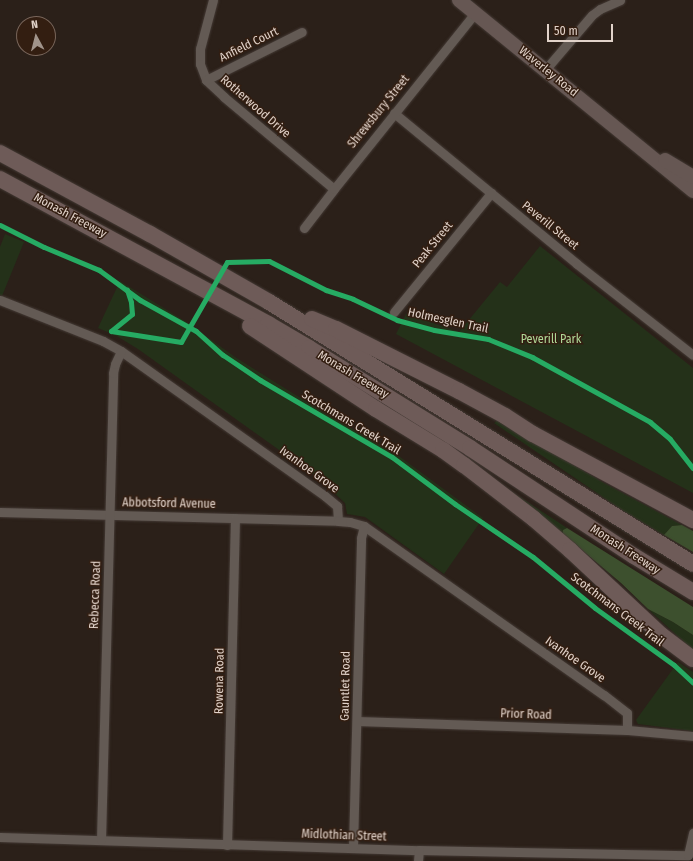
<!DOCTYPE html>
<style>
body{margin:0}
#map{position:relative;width:693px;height:861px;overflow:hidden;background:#2b2019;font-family:"Fira Sans Condensed",sans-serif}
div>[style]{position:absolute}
.green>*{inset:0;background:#243119}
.forest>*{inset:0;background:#3d502e}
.roads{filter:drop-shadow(0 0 1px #443a35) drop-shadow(0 0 1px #443a35)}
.minor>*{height:9px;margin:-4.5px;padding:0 4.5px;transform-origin:4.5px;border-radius:4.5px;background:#635a54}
.primary>*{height:14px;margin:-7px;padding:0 7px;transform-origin:7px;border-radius:7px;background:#665753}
.motorway>*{height:16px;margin:-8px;padding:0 8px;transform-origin:8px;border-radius:8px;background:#6e5b58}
.cycleway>*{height:5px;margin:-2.5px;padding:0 2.5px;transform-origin:2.5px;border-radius:2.5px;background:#26ab63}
span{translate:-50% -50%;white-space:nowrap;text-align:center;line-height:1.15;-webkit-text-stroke:3px #331e11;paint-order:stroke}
.street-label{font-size:12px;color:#e1d2c9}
.park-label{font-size:12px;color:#afd897}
.north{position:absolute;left:16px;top:16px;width:40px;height:40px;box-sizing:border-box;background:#331e11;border:1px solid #79665b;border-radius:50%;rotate:353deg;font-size:11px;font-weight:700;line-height:16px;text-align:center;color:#e1d2c9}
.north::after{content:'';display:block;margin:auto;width:14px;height:18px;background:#a1948b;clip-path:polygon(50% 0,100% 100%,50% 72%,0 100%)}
.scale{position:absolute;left:547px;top:24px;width:66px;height:18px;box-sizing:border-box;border:2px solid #e1d2c9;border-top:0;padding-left:5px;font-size:12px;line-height:14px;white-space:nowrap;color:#e1d2c9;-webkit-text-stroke:3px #331e11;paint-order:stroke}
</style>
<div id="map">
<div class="green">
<i style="clip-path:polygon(5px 234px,24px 242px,2px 296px,0 295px,0 247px)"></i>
<i style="clip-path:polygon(540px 246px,693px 368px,693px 493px,396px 334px,406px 314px,459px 332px,500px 282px,507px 287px)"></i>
<i style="clip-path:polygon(120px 281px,188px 323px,235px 357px,331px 417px,392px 451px,483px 518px,444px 574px,365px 517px,347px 514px,345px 503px,317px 477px,138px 349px,115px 335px,98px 328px)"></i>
<i style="clip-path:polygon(498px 420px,604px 483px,682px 525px,672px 526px,664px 535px,622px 510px,494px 423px)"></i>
<i style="clip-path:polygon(508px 489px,567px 528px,563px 530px,563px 534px)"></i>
<i style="clip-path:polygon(648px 609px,673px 622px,693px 635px,693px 650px)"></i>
<i style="clip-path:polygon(678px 662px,693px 672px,693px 731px,638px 724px,636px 720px)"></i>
</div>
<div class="forest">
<i style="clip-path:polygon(682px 525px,693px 531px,693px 552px,664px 535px,672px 526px)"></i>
<i style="clip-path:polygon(567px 528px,693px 607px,693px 635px,673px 622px,648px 609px,621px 583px,563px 534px,563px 530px)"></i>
</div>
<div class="roads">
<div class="minor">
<i style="left:213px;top:0;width:51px;rotate:104.9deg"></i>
<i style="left:200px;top:49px;width:15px;rotate:90deg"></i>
<i style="left:200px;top:64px;width:17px;rotate:69deg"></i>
<i style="left:206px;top:80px;width:25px;rotate:43deg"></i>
<i style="left:224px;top:97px;width:143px;rotate:39.9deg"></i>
<i style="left:545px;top:70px;width:72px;rotate:-49.5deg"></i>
<i style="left:592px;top:15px;width:10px;rotate:-37deg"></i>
<i style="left:600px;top:9px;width:22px;rotate:-24deg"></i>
<i style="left:206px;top:80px;width:107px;rotate:-26.6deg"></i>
<i style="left:394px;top:113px;width:237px;rotate:39.5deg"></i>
<i style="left:577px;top:264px;width:147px;rotate:38.1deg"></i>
<i style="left:304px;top:228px;width:49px;rotate:-52.4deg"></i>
<i style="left:334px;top:189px;width:226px;rotate:-51.3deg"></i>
<i style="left:0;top:300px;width:111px;rotate:21.7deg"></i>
<i style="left:103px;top:341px;width:21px;rotate:29deg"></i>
<i style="left:121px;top:351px;width:250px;rotate:35.4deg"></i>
<i style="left:325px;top:496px;width:16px;rotate:40deg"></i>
<i style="left:337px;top:506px;width:15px;rotate:86deg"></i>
<i style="left:394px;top:312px;width:154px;rotate:-50.8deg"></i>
<i style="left:0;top:512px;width:338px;rotate:1.5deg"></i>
<i style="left:338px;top:521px;width:12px;rotate:5deg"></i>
<i style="left:350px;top:522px;width:15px;rotate:16deg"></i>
<i style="left:364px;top:526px;width:294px;rotate:35.2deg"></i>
<i style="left:604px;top:695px;width:29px;rotate:38deg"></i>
<i style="left:627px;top:713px;width:17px;rotate:90deg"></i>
<i style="left:357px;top:721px;width:270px;rotate:1.9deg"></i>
<i style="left:627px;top:730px;width:66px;rotate:5.2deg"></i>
<i style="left:0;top:837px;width:419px;rotate:1.8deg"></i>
<i style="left:419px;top:850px;width:269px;rotate:1.1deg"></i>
<i style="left:688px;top:855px;width:23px;rotate:-77deg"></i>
<i style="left:101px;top:840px;width:467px;rotate:-88.5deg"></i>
<i style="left:113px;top:373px;width:9px;rotate:-77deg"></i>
<i style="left:115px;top:364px;width:14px;rotate:-65deg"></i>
<i style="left:227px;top:845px;width:327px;rotate:-88.6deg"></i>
<i style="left:353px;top:847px;width:309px;rotate:-88.5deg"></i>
<i style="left:361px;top:538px;width:12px;rotate:-76deg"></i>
<i style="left:418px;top:861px;width:11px;rotate:-85deg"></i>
</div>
<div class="primary">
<i style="left:459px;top:0;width:302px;rotate:39.2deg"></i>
<i style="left:665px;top:160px;width:33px;rotate:31deg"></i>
</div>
<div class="motorway">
<i style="left:0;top:153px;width:170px;rotate:28.4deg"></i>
<i style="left:150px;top:234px;width:137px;rotate:29.7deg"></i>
<i style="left:269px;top:302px;width:498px;rotate:31.7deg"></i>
<i style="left:0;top:179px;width:305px;rotate:28.4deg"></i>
<i style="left:268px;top:324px;width:48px;rotate:30.3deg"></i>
<i style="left:309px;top:348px;width:190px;rotate:31.8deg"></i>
<i style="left:470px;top:448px;width:196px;rotate:33.4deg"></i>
<i style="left:634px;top:556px;width:69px;rotate:31.4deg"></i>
<i style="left:312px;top:319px;width:26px;rotate:23deg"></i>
<i style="left:336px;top:329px;width:138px;rotate:26.8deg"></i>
<i style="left:459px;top:391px;width:52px;rotate:28.5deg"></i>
<i style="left:505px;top:416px;width:33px;rotate:33deg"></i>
<i style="left:533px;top:434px;width:182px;rotate:28.3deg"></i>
<i style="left:250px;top:326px;width:151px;rotate:33.4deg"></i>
<i style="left:376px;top:409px;width:79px;rotate:31.5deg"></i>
<i style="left:443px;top:450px;width:26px;rotate:36deg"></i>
<i style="left:464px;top:465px;width:88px;rotate:37.6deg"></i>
<i style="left:534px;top:519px;width:48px;rotate:40.7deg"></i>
<i style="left:570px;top:550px;width:125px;rotate:43deg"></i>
<i style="left:661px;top:635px;width:40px;rotate:37deg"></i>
</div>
</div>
<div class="cycleway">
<i style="left:0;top:225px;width:49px;rotate:26.6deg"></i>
<i style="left:44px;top:247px;width:60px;rotate:22.7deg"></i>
<i style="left:99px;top:270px;width:51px;rotate:36.2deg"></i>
<i style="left:140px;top:300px;width:64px;rotate:29deg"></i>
<i style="left:196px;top:331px;width:36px;rotate:42deg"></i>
<i style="left:223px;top:355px;width:45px;rotate:34deg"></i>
<i style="left:260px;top:380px;width:153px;rotate:30.3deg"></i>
<i style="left:392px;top:457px;width:79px;rotate:36.7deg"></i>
<i style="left:455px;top:504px;width:94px;rotate:34.2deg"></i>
<i style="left:533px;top:557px;width:80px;rotate:39.4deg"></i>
<i style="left:595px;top:608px;width:97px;rotate:35.8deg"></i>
<i style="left:674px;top:665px;width:26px;rotate:43deg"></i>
<i style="left:111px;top:331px;width:71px;rotate:8.9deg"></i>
<i style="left:181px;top:342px;width:92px;rotate:-60.1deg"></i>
<i style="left:227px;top:262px;width:42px;rotate:-1.4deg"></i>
<i style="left:269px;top:261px;width:64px;rotate:27deg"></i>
<i style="left:326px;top:290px;width:28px;rotate:18deg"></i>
<i style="left:353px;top:299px;width:49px;rotate:25.5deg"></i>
<i style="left:397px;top:320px;width:38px;rotate:15deg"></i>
<i style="left:434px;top:330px;width:55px;rotate:9.5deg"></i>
<i style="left:488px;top:339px;width:48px;rotate:22.2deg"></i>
<i style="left:532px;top:357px;width:135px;rotate:28.8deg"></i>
<i style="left:650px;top:422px;width:26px;rotate:40deg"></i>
<i style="left:670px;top:439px;width:37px;rotate:52deg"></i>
<i style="left:111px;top:331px;width:27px;rotate:-39deg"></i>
<i style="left:132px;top:314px;width:12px;rotate:-95deg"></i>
<i style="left:131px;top:302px;width:13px;rotate:-108deg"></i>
</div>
<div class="street-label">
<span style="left:249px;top:45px;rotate:-26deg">Anfield Court</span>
<span style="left:548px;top:72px;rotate:39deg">Waverley Road</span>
<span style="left:255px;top:107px;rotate:41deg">Rotherwood Drive</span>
<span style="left:379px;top:112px;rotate:-51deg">Shrewsbury Street</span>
<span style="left:70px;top:216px;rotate:28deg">Monash Freeway</span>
<span style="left:550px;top:226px;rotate:39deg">Peverill Street</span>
<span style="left:433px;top:245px;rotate:-51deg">Peak Street</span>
<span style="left:448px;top:321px;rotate:12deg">Holmesglen Trail</span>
<span style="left:353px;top:375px;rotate:31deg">Monash Freeway</span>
<span style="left:351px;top:423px;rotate:31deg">Scotchmans Creek Trail</span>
<span style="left:309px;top:470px;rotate:36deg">Ivanhoe Grove</span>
<span style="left:169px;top:504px;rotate:1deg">Abbotsford Avenue</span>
<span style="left:625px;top:550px;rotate:33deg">Monash Freeway</span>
<span style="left:96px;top:595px;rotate:-88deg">Rebecca Road</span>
<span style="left:617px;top:610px;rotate:37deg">Scotchmans Creek Trail</span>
<span style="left:575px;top:660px;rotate:35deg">Ivanhoe Grove</span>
<span style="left:220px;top:681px;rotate:-89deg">Rowena Road</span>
<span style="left:346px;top:686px;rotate:-89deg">Gauntlet Road</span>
<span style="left:526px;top:715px;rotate:2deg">Prior Road</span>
<span style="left:344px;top:836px;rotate:2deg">Midlothian Street</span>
</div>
<div class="park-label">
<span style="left:551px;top:340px">Peverill Park</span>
</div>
<div class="north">N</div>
<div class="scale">50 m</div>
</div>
